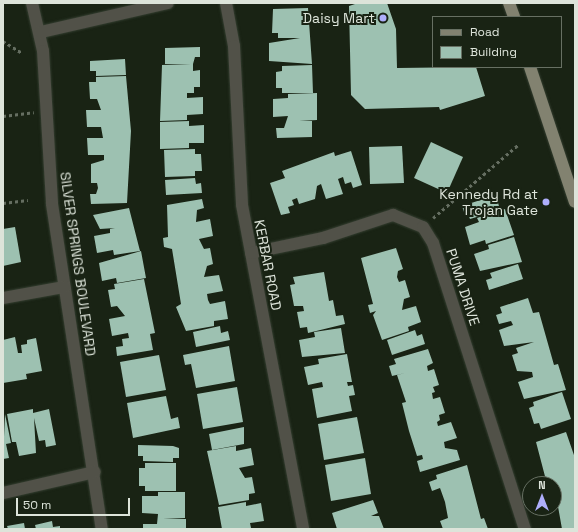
<!DOCTYPE html>
<style>
body{margin:0}
#map{position:relative;width:578px;height:532px;overflow:hidden;background:#192314;font-family:"Space Grotesk",sans-serif}
div>[style]{position:absolute}
.building>*{inset:0;background:#9dc1b1}
.path>*{height:2.5px;margin-top:-1.25px;transform-origin:0;background:repeating-linear-gradient(90deg,#656e61 0 3px,transparent 0 6px)}
.roads{filter:drop-shadow(0 0 1px #343e30) drop-shadow(0 0 1px #343e30)}
.minor>*{height:12px;margin:-6px;padding:0 6px;transform-origin:6px;border-radius:6px;background:#515148}
.major>*{height:12px;margin:-6px;padding:0 6px;transform-origin:6px;border-radius:6px;background:#828270}
.dots>*{width:11px;height:11px;translate:-50% -50%;box-sizing:border-box;border:2px solid #192314;border-radius:50%}
span{translate:-50% -50%;white-space:nowrap;text-align:center;line-height:1.15;-webkit-text-stroke:4px #192314;paint-order:stroke}
.poi-label{font-size:14px;color:#dde4da}
.right{translate:-100% -50%;text-align:right}
.street-label{font-size:14px;color:#dde4da}
.frame{position:absolute;inset:0;border:4px solid #dde4da;pointer-events:none}
.legend{position:absolute;left:432px;top:16px;width:130px;height:52px;box-sizing:border-box;background:#192314;border:1px solid #677063;margin:0;padding:5px 7px;list-style:none;font-size:12px;color:#dde4da}
.legend li{display:flex;align-items:center;gap:8px;height:20px}
.legend b{width:20px;border:1px solid #677063}
.north{position:absolute;left:522px;top:476px;width:40px;height:40px;box-sizing:border-box;background:#192314;border:1px solid #677063;border-radius:50%;rotate:0deg;font-size:11px;font-weight:700;line-height:16px;text-align:center;color:#dde4da}
.north::after{content:'';display:block;margin:auto;width:14px;height:18px;background:#aeaefb;clip-path:polygon(50% 0,100% 100%,50% 72%,0 100%)}
.scale{position:absolute;left:16px;top:498px;width:114px;height:18px;box-sizing:border-box;border:2px solid #dde4da;border-top:0;padding-left:5px;font-size:12px;line-height:14px;white-space:nowrap;color:#dde4da;-webkit-text-stroke:3px #192314;paint-order:stroke}
</style>
<div id="map">
<div class="building">
<i style="clip-path:polygon(358px 3px,387px 3px,396px 29px,397px 68px,476px 67px,485px 96px,440px 110px,439px 107px,365px 109px,351px 95px,349px 6px)"></i>
<i style="clip-path:polygon(308px 8px,312px 64px,269px 61px,269px 43px,300px 38px,278px 38px,278px 33px,272px 33px,273px 9px)"></i>
<i style="clip-path:polygon(200px 47px,200px 57px,195px 57px,193px 64px,193px 71px,200px 70px,200px 87px,194px 87px,194px 93px,187px 93px,187px 98px,203px 97px,203px 114px,187px 115px,187px 120px,160px 121px,162px 65px,191px 64px,165px 64px,165px 48px)"></i>
<i style="clip-path:polygon(125px 59px,126px 75px,96px 76px,96px 71px,90px 71px,90px 61px)"></i>
<i style="clip-path:polygon(312px 65px,313px 93px,282px 93px,282px 88px,276px 88px,276px 72px,282px 71px,282px 66px)"></i>
<i style="clip-path:polygon(126px 76px,131px 131px,127px 203px,91px 204px,90px 194px,96px 194px,98px 188px,97px 183px,91px 183px,91px 164px,104px 160px,104px 155px,88px 155px,87px 138px,103px 138px,101px 127px,87px 127px,86px 110px,101px 110px,97px 99px,90px 99px,89px 82px,96px 82px,96px 77px)"></i>
<i style="clip-path:polygon(317px 93px,317px 120px,299px 121px,312px 121px,312px 137px,277px 138px,276px 128px,284px 128px,288px 116px,273px 117px,273px 99px,288px 98px,288px 94px)"></i>
<i style="clip-path:polygon(189px 121px,189px 126px,204px 125px,204px 143px,189px 143px,189px 148px,160px 149px,160px 122px)"></i>
<i style="clip-path:polygon(431px 142px,463px 157px,447px 193px,414px 178px)"></i>
<i style="clip-path:polygon(402px 146px,404px 183px,370px 184px,369px 147px)"></i>
<i style="clip-path:polygon(195px 149px,195px 154px,201px 154px,202px 171px,195px 171px,195px 176px,165px 177px,164px 150px)"></i>
<i style="clip-path:polygon(351px 151px,362px 185px,353px 188px,351px 182px,345px 184px,343px 177px,338px 179px,343px 194px,326px 199px,321px 184px,317px 186px,315px 199px,299px 204px,297px 198px,292px 200px,294px 205px,288px 207px,290px 213px,281px 215px,270px 183px,285px 178px,282px 171px,334px 152px,335px 156px)"></i>
<i style="clip-path:polygon(195px 178px,196px 184px,201px 183px,202px 193px,166px 195px,165px 180px)"></i>
<i style="clip-path:polygon(496px 195px,500px 210px,470px 219px,468px 214px,465px 215px,462px 206px)"></i>
<i style="clip-path:polygon(202px 199px,204px 208px,197px 210px,196px 222px,210px 219px,213px 236px,199px 239px,204px 249px,210px 248px,213px 264px,207px 266px,204px 277px,219px 275px,223px 291px,207px 294px,208px 300px,210px 304px,225px 301px,228px 319px,214px 321px,214px 326px,186px 331px,176px 307px,181px 304px,172px 249px,164px 247px,163px 238px,168px 237px,167px 205px)"></i>
<i style="clip-path:polygon(129px 208px,140px 251px,114px 255px,113px 250px,97px 253px,94px 236px,110px 233px,110px 229px,115px 228px,100px 229px,93px 215px)"></i>
<i style="clip-path:polygon(505px 209px,514px 235px,486px 244px,485px 240px,470px 245px,465px 227px,479px 222px,477px 218px)"></i>
<i style="clip-path:polygon(15px 227px,21px 262px,3px 266px,3px 229px)"></i>
<i style="clip-path:polygon(514px 237px,522px 262px,480px 271px,474px 254px,489px 249px,488px 245px)"></i>
<i style="clip-path:polygon(396px 248px,403px 269px,398px 271px,397px 277px,399px 282px,405px 280px,410px 297px,404px 299px,402px 310px,416px 306px,421px 322px,408px 327px,409px 331px,382px 340px,373px 315px,376px 311px,370px 313px,368px 305px,373px 304px,361px 258px)"></i>
<i style="clip-path:polygon(141px 251px,146px 278px,117px 283px,116px 278px,102px 281px,99px 263px)"></i>
<i style="clip-path:polygon(518px 264px,523px 279px,489px 290px,486px 280px,492px 278px,490px 273px)"></i>
<i style="clip-path:polygon(324px 272px,329px 301px,333px 300px,336px 316px,343px 315px,345px 324px,308px 333px,307px 327px,300px 328px,297px 312px,304px 311px,303px 306px,294px 306px,290px 285px,295px 284px,293px 277px)"></i>
<i style="clip-path:polygon(144px 279px,155px 333px,150px 334px,153px 350px,117px 356px,116px 347px,123px 346px,122px 339px,129px 338px,128px 333px,112px 336px,109px 319px,125px 316px,117px 306px,111px 307px,108px 290px,115px 289px,114px 284px)"></i>
<i style="clip-path:polygon(528px 298px,533px 313px,539px 312px,554px 365px,558px 364px,566px 390px,524px 399px,518px 382px,533px 377px,532px 372px,517px 371px,512px 355px,518px 353px,516px 348px,534px 342px,504px 346px,499px 330px,513px 325px,511px 321px,499px 324px,496px 315px,502px 313px,500px 307px)"></i>
<i style="clip-path:polygon(220px 326px,221px 333px,228px 331px,230px 340px,196px 347px,193px 332px)"></i>
<i style="clip-path:polygon(341px 328px,345px 353px,302px 357px,299px 340px,315px 337px,314px 332px)"></i>
<i style="clip-path:polygon(415px 330px,417px 336px,422px 334px,425px 344px,392px 355px,387px 340px)"></i>
<i style="clip-path:polygon(15px 337px,18px 353px,22px 353px,21px 345px,27px 344px,27px 340px,36px 338px,42px 371px,26px 374px,27px 379px,3px 383px,3px 340px)"></i>
<i style="clip-path:polygon(229px 346px,235px 381px,196px 388px,191px 364px,185px 365px,183px 355px)"></i>
<i style="clip-path:polygon(428px 349px,433px 363px,427px 366px,428px 371px,434px 369px,439px 385px,433px 387px,435px 392px,432px 393px,433px 399px,440px 397px,445px 413px,439px 415px,440px 420px,437px 422px,438px 426px,451px 422px,457px 438px,444px 442px,445px 448px,457px 450px,460px 460px,420px 472px,417px 461px,423px 459px,422px 455px,417px 456px,409px 431px,402px 403px,406px 402px,397px 375px,405px 373px,392px 376px,389px 366px,396px 364px,394px 359px)"></i>
<i style="clip-path:polygon(347px 354px,352px 382px,347px 382px,348px 386px,353px 385px,355px 395px,349px 396px,352px 411px,317px 418px,312px 389px,323px 387px,322px 382px,308px 385px,304px 367px,319px 364px,318px 359px)"></i>
<i style="clip-path:polygon(159px 355px,166px 390px,126px 397px,120px 362px)"></i>
<i style="clip-path:polygon(237px 387px,243px 422px,203px 429px,197px 394px)"></i>
<i style="clip-path:polygon(562px 392px,571px 419px,541px 429px,539px 423px,534px 424px,529px 408px,534px 406px,533px 402px)"></i>
<i style="clip-path:polygon(166px 396px,171px 419px,178px 417px,180px 428px,133px 438px,127px 403px)"></i>
<i style="clip-path:polygon(33px 409px,33px 413px,49px 409px,56px 445px,46px 447px,45px 440px,39px 441px,34px 418px,36px 453px,19px 456px,16px 442px,12px 442px,7px 414px)"></i>
<i style="clip-path:polygon(5px 414px,11px 443px,6px 444px,9px 458px,3px 459px)"></i>
<i style="clip-path:polygon(357px 417px,364px 453px,324px 460px,318px 424px)"></i>
<i style="clip-path:polygon(244px 427px,244px 444px,212px 450px,209px 434px)"></i>
<i style="clip-path:polygon(566px 432px,575px 458px,575px 529px,562px 529px,554px 484px,547px 484px,536px 442px)"></i>
<i style="clip-path:polygon(138px 445px,173px 446px,179px 448px,179px 458px,173px 458px,173px 462px,143px 461px,143px 456px,138px 456px)"></i>
<i style="clip-path:polygon(236px 446px,236px 451px,251px 448px,254px 465px,239px 468px,245px 478px,252px 477px,255px 493px,249px 494px,249px 500px,219px 505px,207px 451px)"></i>
<i style="clip-path:polygon(365px 458px,371px 494px,331px 501px,325px 465px)"></i>
<i style="clip-path:polygon(145px 463px,176px 463px,176px 491px,145px 491px,145px 486px,139px 486px,139px 468px,145px 468px)"></i>
<i style="clip-path:polygon(467px 465px,481px 519px,484px 518px,488px 529px,443px 529px,440px 521px,448px 518px,445px 502px,440px 488px,432px 491px,429px 482px,437px 479px,436px 475px)"></i>
<i style="clip-path:polygon(158px 492px,185px 492px,185px 518px,163px 519px,186px 519px,186px 529px,143px 529px,143px 524px,157px 524px,158px 514px,142px 513px,142px 496px,158px 496px)"></i>
<i style="clip-path:polygon(373px 500px,378px 513px,371px 516px,379px 516px,384px 529px,337px 529px,332px 513px)"></i>
<i style="clip-path:polygon(246px 502px,246px 506px,261px 503px,264px 521px,250px 523px,251px 528px,257px 529px,222px 529px,218px 507px)"></i>
<i style="clip-path:polygon(52px 521px,53px 527px,60px 526px,60px 529px,36px 529px,35px 525px)"></i>
<i style="clip-path:polygon(24px 523px,25px 529px,8px 529px,7px 526px)"></i>
</div>
<div class="path">
<i style="left:3px;top:41px;width:22px;rotate:32deg"></i>
<i style="left:3px;top:116px;width:31px;rotate:-7deg"></i>
<i style="left:3px;top:203px;width:25px;rotate:-7deg"></i>
<i style="left:433px;top:218px;width:113px;rotate:-40.7deg"></i>
</div>
<div class="roads">
<div class="minor">
<i style="left:32px;top:3px;width:49px;rotate:77.1deg"></i>
<i style="left:43px;top:51px;width:153px;rotate:86.6deg"></i>
<i style="left:52px;top:204px;width:329px;rotate:81.3deg"></i>
<i style="left:226px;top:3px;width:44px;rotate:79.5deg"></i>
<i style="left:234px;top:46px;width:159px;rotate:87.1deg"></i>
<i style="left:242px;top:205px;width:330px;rotate:79.3deg"></i>
<i style="left:41px;top:32px;width:130px;rotate:-12.9deg"></i>
<i style="left:251px;top:253px;width:74px;rotate:-11.8deg"></i>
<i style="left:323px;top:238px;width:74px;rotate:-18.2deg"></i>
<i style="left:393px;top:215px;width:32px;rotate:22deg"></i>
<i style="left:423px;top:227px;width:19px;rotate:58deg"></i>
<i style="left:433px;top:243px;width:300px;rotate:72.2deg"></i>
<i style="left:3px;top:298px;width:62px;rotate:-10.2deg"></i>
<i style="left:3px;top:493px;width:94px;rotate:-12.9deg"></i>
</div>
<div class="major">
<i style="left:509px;top:3px;width:15px;rotate:70deg"></i>
<i style="left:530px;top:67px;width:142px;rotate:71.6deg"></i>
</div>
</div>
<div class="dots">
<i style="left:383px;top:18px;background:#aeaefb"></i>
<i style="left:546px;top:202px;background:#aeaefb"></i>
</div>
<div class="poi-label">
<span class="right" style="left:375px;top:18px">Daisy Mart</span>
<span class="right" style="left:538px;top:202px">Kennedy Rd at<br>Trojan Gate</span>
</div>
<div class="street-label">
<span style="left:78px;top:264px;rotate:82deg">SILVER SPRINGS BOULEVARD</span>
<span style="left:268px;top:265px;rotate:79deg">KERBAR ROAD</span>
<span style="left:463px;top:287px;rotate:72deg">PUMA DRIVE</span>
</div>
<div class="frame"></div>
<ul class="legend">
<li><b style="height:5px;background:#828270"></b>Road</li>
<li><b style="height:11px;background:#9dc1b1"></b>Building</li>
</ul>
<div class="north">N</div>
<div class="scale">50 m</div>
</div>
